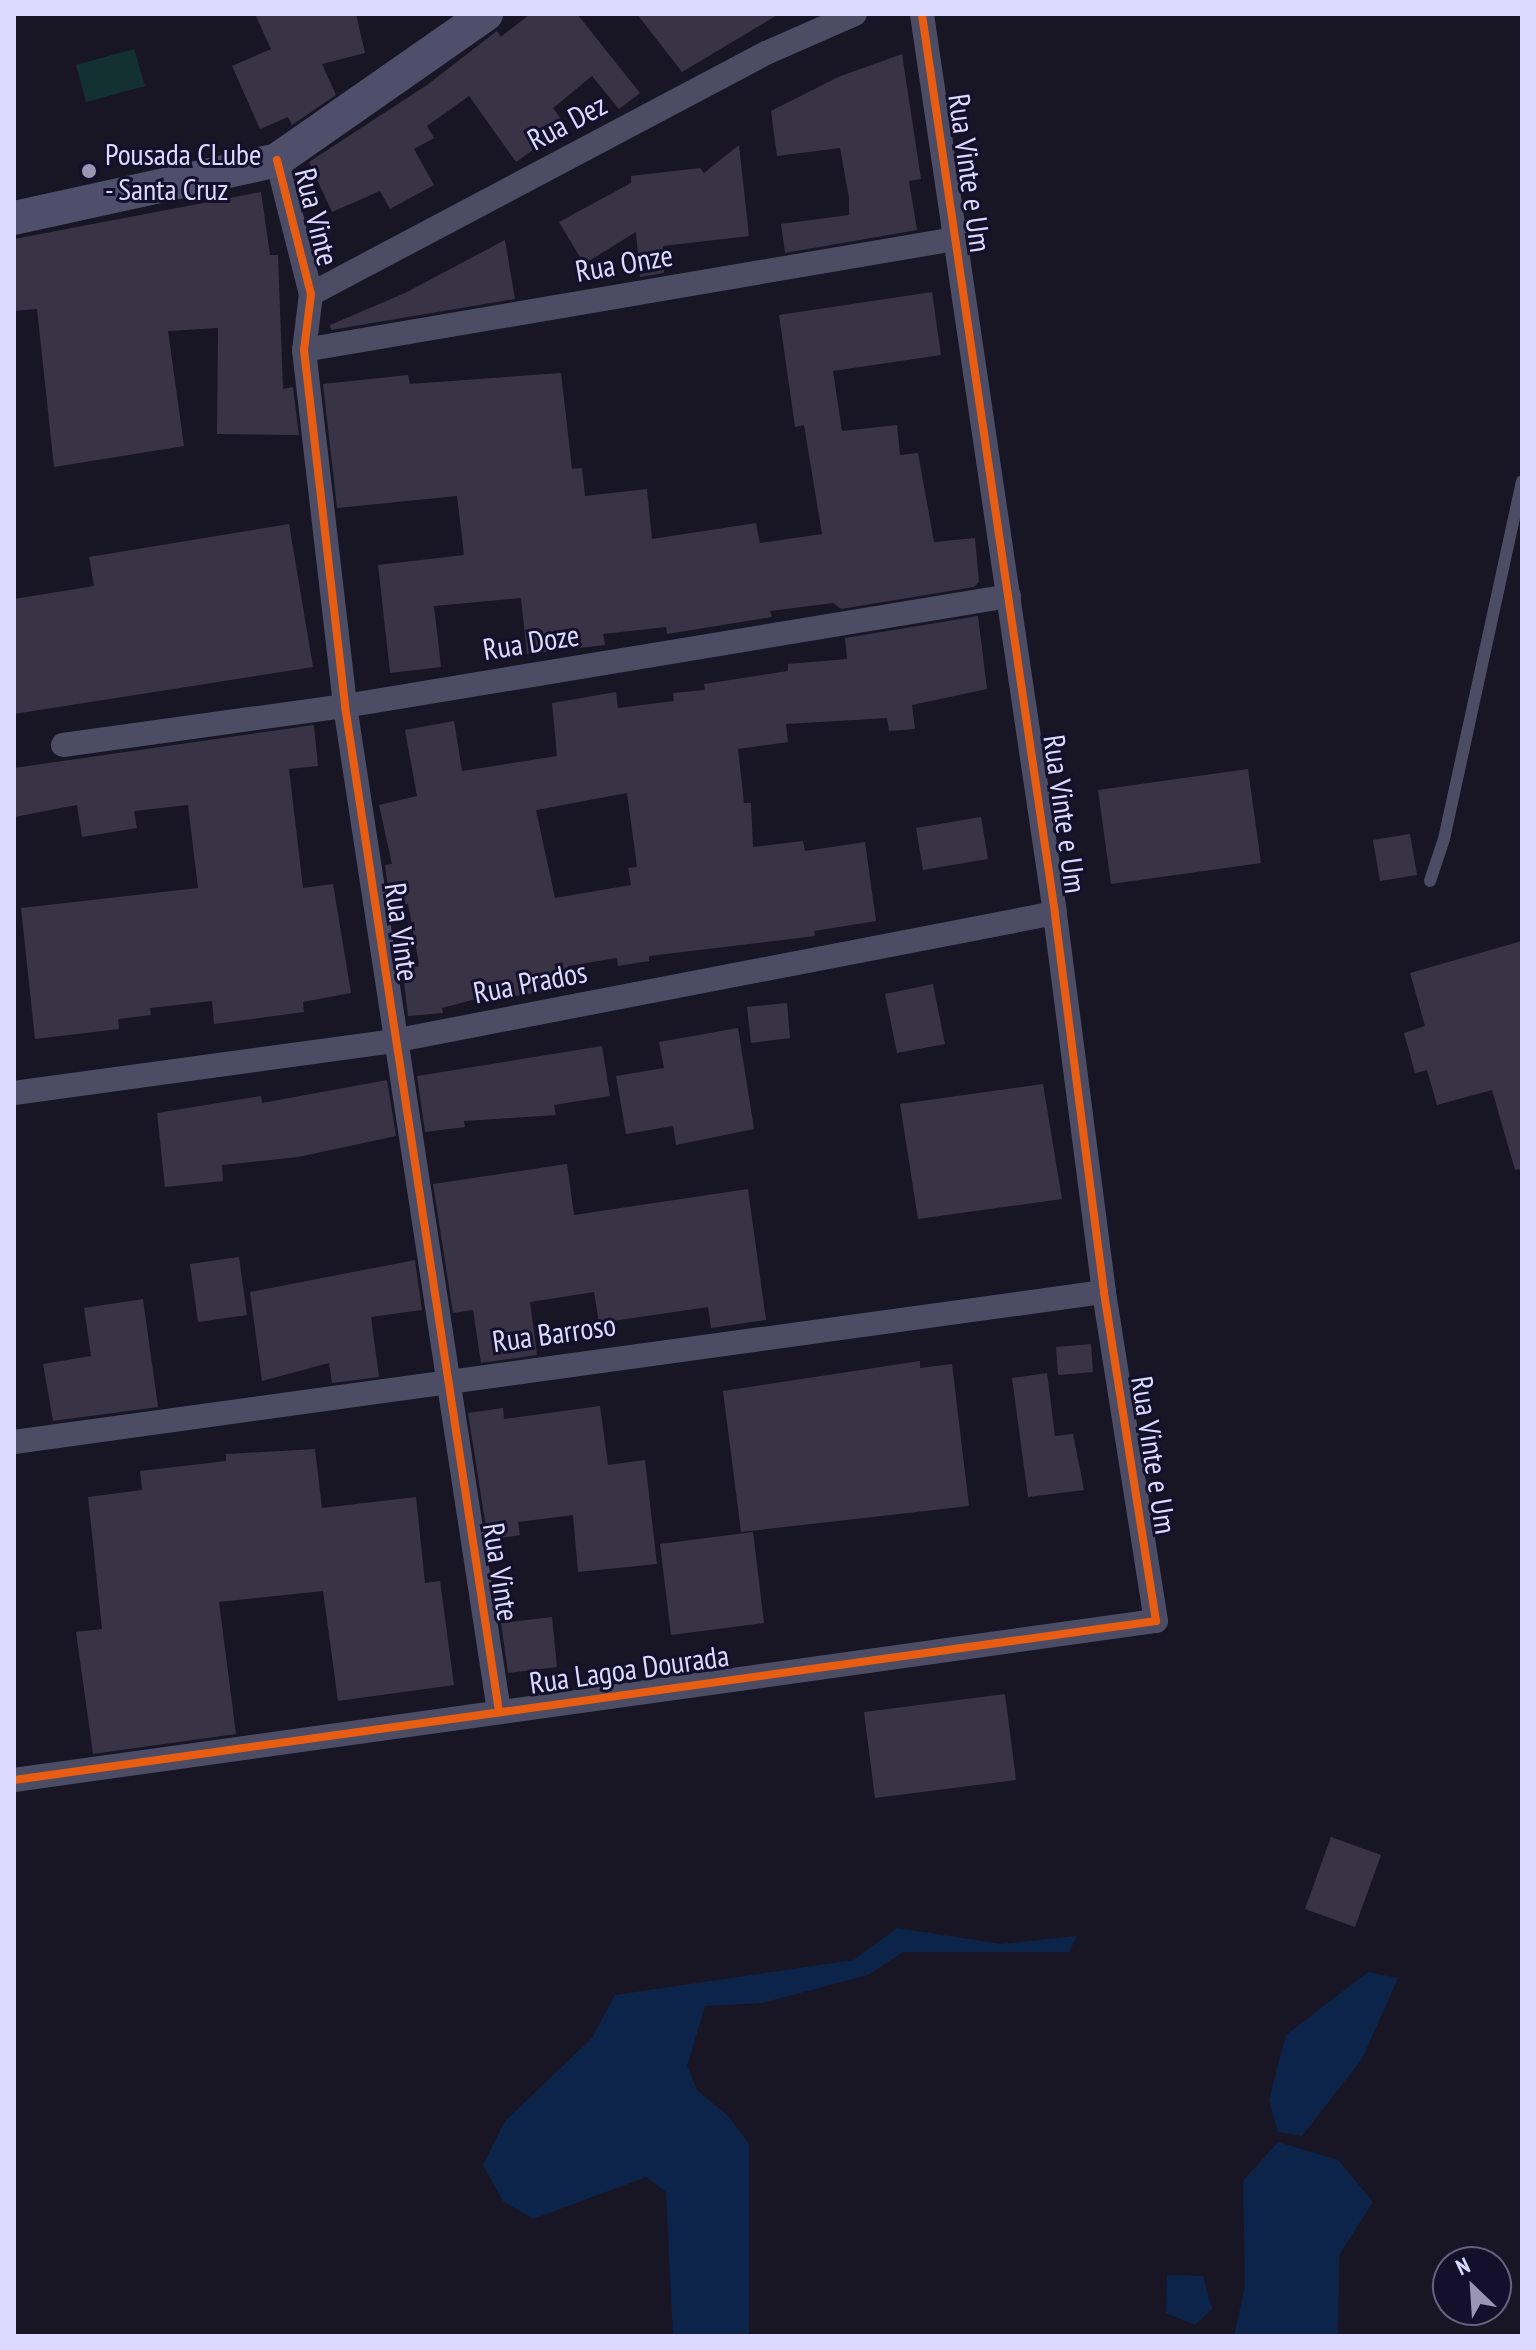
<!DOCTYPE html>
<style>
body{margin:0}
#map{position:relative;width:1536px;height:2350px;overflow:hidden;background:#181625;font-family:"PT Sans Narrow",sans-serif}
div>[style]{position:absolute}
.green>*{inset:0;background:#143131}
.water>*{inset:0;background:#0d244a}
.building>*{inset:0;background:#383446}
.service>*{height:12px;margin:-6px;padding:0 6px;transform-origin:6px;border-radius:6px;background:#4c4c65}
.minor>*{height:24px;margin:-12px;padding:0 12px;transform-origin:12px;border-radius:12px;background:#4c4c65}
.secondary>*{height:34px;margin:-17px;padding:0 17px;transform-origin:17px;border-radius:17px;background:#4f4f6b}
.cycleway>*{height:8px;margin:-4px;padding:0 4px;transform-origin:4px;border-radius:4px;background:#e95d12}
.dots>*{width:22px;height:22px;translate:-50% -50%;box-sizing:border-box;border:4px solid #14102b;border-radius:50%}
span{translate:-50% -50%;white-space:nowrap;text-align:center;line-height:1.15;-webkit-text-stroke:6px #14102b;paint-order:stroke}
.street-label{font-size:30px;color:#dedaff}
.poi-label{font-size:30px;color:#dedaff}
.left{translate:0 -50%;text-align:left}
.frame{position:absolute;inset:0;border:16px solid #dedaff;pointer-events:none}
.north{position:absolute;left:1432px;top:2246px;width:80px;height:80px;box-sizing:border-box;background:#14102b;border:2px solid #656180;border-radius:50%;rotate:335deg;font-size:22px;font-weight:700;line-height:32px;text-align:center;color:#dedaff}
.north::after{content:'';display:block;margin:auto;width:28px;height:36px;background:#9995b3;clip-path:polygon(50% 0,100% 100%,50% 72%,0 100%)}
</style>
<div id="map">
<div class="green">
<i style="clip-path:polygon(134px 49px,145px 86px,86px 102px,76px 65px)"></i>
</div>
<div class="water">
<i style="clip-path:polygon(897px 1928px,1001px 1944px,1077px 1936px,1069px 1952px,903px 1952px,868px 1975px,762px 2003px,705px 2006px,687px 2066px,697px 2090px,728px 2116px,749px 2144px,749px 2336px,673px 2336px,666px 2192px,646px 2177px,533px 2219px,503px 2201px,483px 2165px,505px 2121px,592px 2038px,615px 1995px,854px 1960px)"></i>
<i style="clip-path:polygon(1368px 1972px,1398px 1978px,1362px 2059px,1302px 2136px,1278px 2132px,1269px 2100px,1286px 2035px)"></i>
<i style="clip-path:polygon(1278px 2142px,1338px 2160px,1373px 2202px,1339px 2255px,1338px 2336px,1234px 2336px,1245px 2286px,1243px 2181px)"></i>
<i style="clip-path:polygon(1167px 2275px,1203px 2276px,1212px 2309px,1195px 2325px,1166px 2313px)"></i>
</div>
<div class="building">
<i style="clip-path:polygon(255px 14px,356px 14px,365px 53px,322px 64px,336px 95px,292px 125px,288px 117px,260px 129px,232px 66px,271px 49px)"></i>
<i style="clip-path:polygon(530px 14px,577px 14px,640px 93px,619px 109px,592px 76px,553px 108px,566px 126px,516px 162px,469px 96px,427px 126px,434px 138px,414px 149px,434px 185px,390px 209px,380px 191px,332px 212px,309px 162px,427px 85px,497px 31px,501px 37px)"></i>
<i style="clip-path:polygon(637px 14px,779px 14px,682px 72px)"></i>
<i style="clip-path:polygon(902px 54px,921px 179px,909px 181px,917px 230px,785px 253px,781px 224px,849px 215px,849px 198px,840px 148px,777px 156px,771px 111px,838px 77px)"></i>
<i style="clip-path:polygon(739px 145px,749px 236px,663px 246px,664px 273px,640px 277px,636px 232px,584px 264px,559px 222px,631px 183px,631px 176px,700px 168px,704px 173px)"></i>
<i style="clip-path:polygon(261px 192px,270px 255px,278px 255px,283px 389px,293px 387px,299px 435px,217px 434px,218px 328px,168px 331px,184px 446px,54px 467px,37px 309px,14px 311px,14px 239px)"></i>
<i style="clip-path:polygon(505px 240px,515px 299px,331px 330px,330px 325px,405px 293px)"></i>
<i style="clip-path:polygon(932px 292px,941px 355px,833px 371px,842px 431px,897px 425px,900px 455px,918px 453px,934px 542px,975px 538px,979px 582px,974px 587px,841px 609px,833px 603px,770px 611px,772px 617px,667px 634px,666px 627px,603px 634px,605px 645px,527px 654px,521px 598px,434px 606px,441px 667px,390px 673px,378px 565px,464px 555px,457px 496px,337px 508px,323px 384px,408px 375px,410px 384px,561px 373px,572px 469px,582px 468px,585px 496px,647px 489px,652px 539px,756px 523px,760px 543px,822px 534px,804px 425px,795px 427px,779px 315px)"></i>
<i style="clip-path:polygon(289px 524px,313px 667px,14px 714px,14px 599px,94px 586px,89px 557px)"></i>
<i style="clip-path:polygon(evenodd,978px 616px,987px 689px,912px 705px,915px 729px,889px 731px,887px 718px,786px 724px,788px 742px,738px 749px,744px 803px,751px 803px,753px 847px,803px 841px,805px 851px,865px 842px,876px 921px,814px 931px,815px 936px,649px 956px,649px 961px,618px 966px,617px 958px,568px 966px,571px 987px,503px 998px,502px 992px,442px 1008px,443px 1013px,408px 1016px,402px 965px,419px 964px,408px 904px,391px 908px,385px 865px,392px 864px,379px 805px,417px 796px,405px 730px,454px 721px,462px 771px,557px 756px,552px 703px,616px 692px,618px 708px,674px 701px,673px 693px,705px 690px,704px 684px,788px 671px,788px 664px,847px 659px,845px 638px,978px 616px,627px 793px,637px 867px,628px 868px,631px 885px,555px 898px,536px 810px,627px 793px)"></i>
<i style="clip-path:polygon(314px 725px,318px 766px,289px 769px,303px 888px,333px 884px,351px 993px,303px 1002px,304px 1012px,214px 1024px,212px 1001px,150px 1008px,151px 1015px,118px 1019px,119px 1029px,35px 1039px,21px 908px,198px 888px,188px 805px,134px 811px,137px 828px,82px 837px,77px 805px,14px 817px,14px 768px)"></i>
<i style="clip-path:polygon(1248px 769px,1261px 863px,1111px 884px,1098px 790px)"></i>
<i style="clip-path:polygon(981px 817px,988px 859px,923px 870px,916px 828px)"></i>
<i style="clip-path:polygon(1410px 834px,1417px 875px,1380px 881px,1373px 840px)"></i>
<i style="clip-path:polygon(1522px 941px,1522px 1169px,1515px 1170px,1492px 1090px,1437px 1105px,1427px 1070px,1415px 1073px,1404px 1033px,1425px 1026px,1410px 973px)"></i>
<i style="clip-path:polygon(933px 984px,945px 1044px,897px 1053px,885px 994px)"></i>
<i style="clip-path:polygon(787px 1003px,790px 1038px,751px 1043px,747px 1007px)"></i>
<i style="clip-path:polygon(738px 1028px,754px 1129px,676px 1145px,673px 1126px,626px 1134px,616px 1076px,664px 1068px,659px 1042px)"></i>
<i style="clip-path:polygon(602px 1046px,610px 1096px,554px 1105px,556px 1115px,464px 1121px,465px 1127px,425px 1132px,417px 1076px)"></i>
<i style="clip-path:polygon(387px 1080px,396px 1136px,298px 1157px,222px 1165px,223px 1181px,165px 1187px,157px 1113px,261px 1096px,262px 1103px)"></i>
<i style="clip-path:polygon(1043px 1084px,1062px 1199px,918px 1219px,900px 1104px)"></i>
<i style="clip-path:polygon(567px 1164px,574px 1215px,748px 1189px,766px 1320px,711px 1328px,708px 1307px,599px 1323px,594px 1292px,530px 1302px,537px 1355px,481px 1363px,473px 1310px,453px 1313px,433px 1184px)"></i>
<i style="clip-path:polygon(239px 1257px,247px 1315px,198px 1322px,190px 1264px)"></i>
<i style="clip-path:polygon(415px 1260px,422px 1310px,371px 1317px,379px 1377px,332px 1383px,329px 1363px,262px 1381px,250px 1292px)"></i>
<i style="clip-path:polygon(143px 1299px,158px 1407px,53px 1421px,43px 1364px,91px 1356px,84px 1308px)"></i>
<i style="clip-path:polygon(1091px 1344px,1093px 1372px,1058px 1375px,1056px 1347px)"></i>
<i style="clip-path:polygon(920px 1361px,920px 1368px,952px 1364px,969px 1506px,741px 1532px,723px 1391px)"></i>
<i style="clip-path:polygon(1047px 1373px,1055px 1436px,1073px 1434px,1084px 1490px,1028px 1497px,1012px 1378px)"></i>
<i style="clip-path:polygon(600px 1406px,608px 1465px,645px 1460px,657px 1564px,578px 1572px,573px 1515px,518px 1522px,520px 1535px,488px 1540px,468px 1413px,503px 1408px,504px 1419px)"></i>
<i style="clip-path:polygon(315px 1449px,322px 1508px,416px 1497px,425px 1583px,440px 1581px,454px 1685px,338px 1701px,323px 1591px,219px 1602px,236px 1734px,93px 1754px,76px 1632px,102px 1629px,88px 1497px,142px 1490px,140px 1471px,226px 1461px,226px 1454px)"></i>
<i style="clip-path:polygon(753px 1532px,764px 1623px,671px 1635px,660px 1544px)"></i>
<i style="clip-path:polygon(552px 1617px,557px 1667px,508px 1673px,501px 1623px)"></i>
<i style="clip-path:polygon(1005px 1694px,1016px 1780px,875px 1798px,864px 1712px)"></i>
<i style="clip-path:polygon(1331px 1837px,1381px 1855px,1355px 1927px,1305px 1909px)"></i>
</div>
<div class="service">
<i style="left:1430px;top:881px;width:44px;rotate:-71.6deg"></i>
<i style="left:1444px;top:839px;width:366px;rotate:-77.7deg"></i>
</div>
<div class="minor">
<i style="left:277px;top:160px;width:138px;rotate:75.8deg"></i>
<i style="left:311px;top:294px;width:56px;rotate:97.1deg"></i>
<i style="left:304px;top:350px;width:358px;rotate:83.4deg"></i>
<i style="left:345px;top:706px;width:1017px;rotate:81.29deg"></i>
<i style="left:311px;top:294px;width:515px;rotate:-27.91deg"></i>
<i style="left:766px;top:53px;width:97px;rotate:-23.7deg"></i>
<i style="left:304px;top:350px;width:660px;rotate:-9.68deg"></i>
<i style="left:63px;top:745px;width:285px;rotate:-7.9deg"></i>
<i style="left:345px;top:706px;width:673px;rotate:-9.41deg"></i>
<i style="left:14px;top:1093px;width:383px;rotate:-7.8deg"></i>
<i style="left:393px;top:1041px;width:674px;rotate:-10.94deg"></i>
<i style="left:14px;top:1442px;width:1100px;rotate:-7.84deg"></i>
<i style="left:14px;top:1780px;width:1153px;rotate:-7.93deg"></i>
<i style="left:1156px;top:1621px;width:333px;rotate:-99deg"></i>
<i style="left:1104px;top:1292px;width:382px;rotate:-97.4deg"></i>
<i style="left:1055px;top:913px;width:909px;rotate:-98.42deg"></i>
</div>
<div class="secondary">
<i style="left:14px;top:218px;width:269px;rotate:-12.4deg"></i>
<i style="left:277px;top:160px;width:255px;rotate:-34.9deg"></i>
</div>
<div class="cycleway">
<i style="left:277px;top:160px;width:138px;rotate:75.8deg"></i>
<i style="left:311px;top:294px;width:56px;rotate:97.1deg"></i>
<i style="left:304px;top:350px;width:358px;rotate:83.4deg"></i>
<i style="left:345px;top:706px;width:1017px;rotate:81.29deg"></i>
<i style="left:14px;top:1780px;width:1153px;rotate:-7.93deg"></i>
<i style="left:1156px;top:1621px;width:333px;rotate:-99deg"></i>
<i style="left:1104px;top:1292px;width:382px;rotate:-97.4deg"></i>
<i style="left:1055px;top:913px;width:909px;rotate:-98.42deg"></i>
</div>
<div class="dots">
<i style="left:89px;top:171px;background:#9995b3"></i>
</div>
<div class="street-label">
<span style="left:567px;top:122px;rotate:-28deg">Rua Dez</span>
<span style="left:970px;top:173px;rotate:82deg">Rua Vinte e Um</span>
<span style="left:317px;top:217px;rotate:76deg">Rua Vinte</span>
<span style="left:624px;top:263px;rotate:-10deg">Rua Onze</span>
<span style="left:531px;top:642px;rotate:-9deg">Rua Doze</span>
<span style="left:1065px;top:814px;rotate:82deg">Rua Vinte e Um</span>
<span style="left:402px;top:932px;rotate:82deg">Rua Vinte</span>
<span style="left:530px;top:982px;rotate:-11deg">Rua Prados</span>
<span style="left:554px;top:1333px;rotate:-8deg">Rua Barroso</span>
<span style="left:1154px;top:1455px;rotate:81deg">Rua Vinte e Um</span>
<span style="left:501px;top:1572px;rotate:81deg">Rua Vinte</span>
<span style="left:629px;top:1669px;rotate:-8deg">Rua Lagoa Dourada</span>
</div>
<div class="poi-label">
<span class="left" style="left:105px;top:171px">Pousada CLube<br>- Santa Cruz</span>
</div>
<div class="frame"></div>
<div class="north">N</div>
</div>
